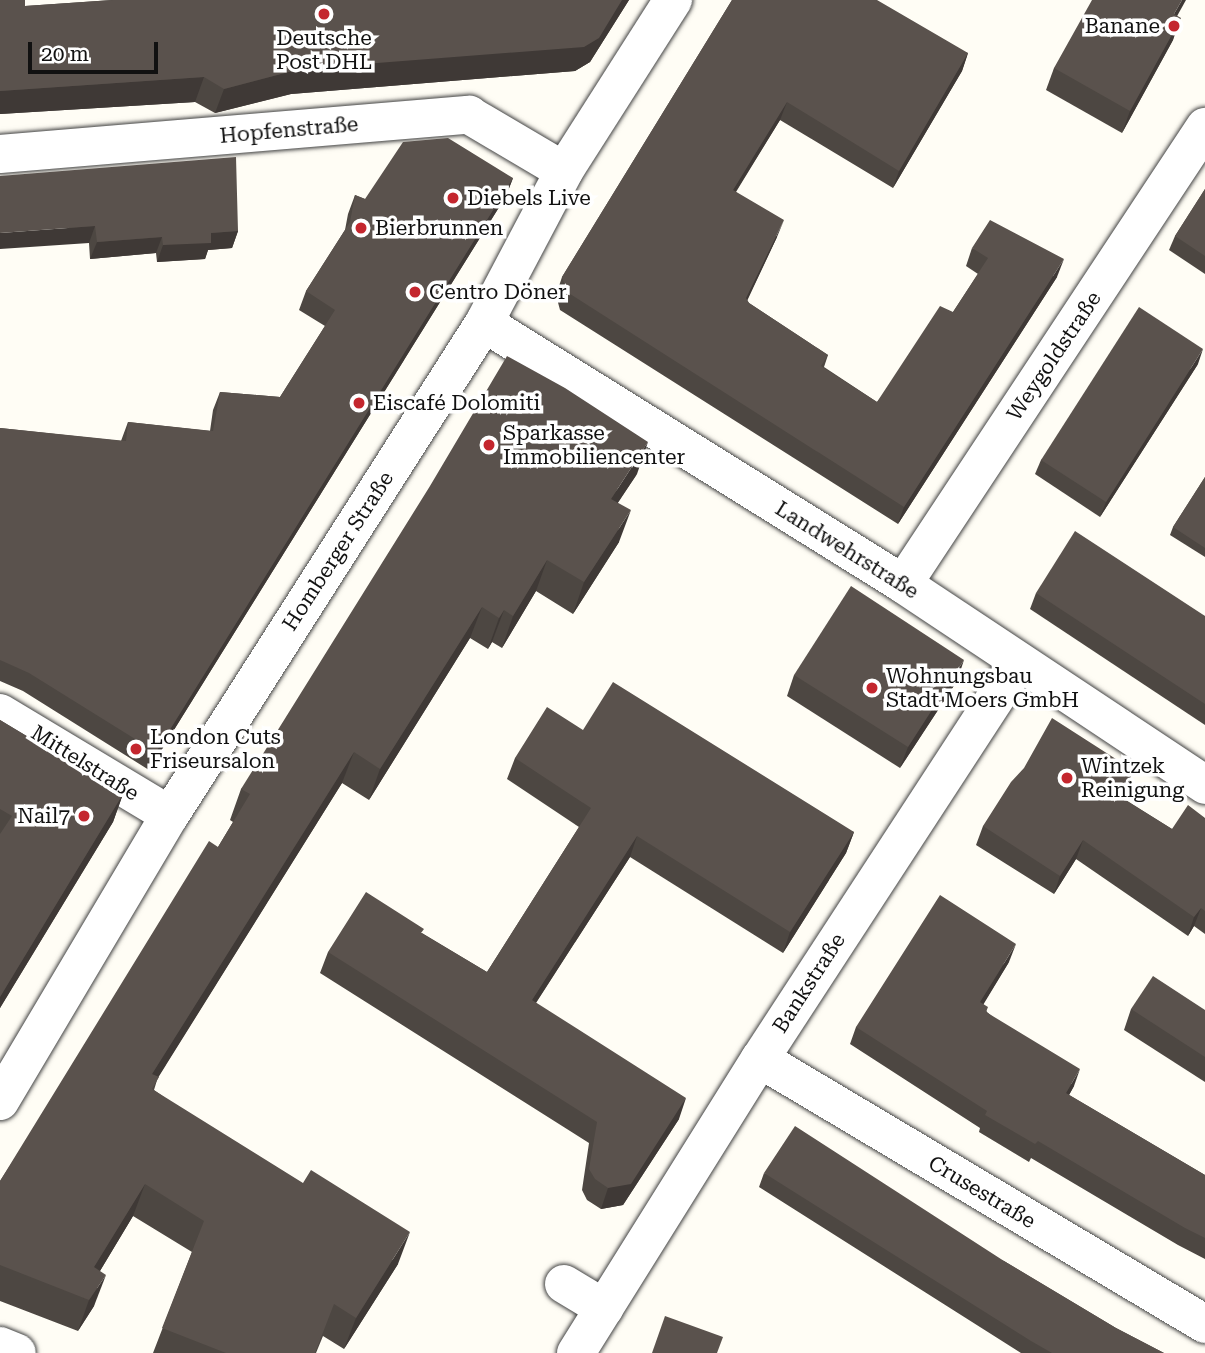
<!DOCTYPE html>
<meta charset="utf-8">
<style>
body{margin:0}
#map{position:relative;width:1205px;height:1353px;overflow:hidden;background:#fffdf5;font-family:"Roboto Serif",serif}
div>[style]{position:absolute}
.roads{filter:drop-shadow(0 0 2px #444) drop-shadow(0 0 2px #444)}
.minor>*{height:38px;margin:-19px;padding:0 19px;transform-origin:19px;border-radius:19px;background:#fff}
.wall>*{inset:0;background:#4d4742}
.shaded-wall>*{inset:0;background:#3f3936}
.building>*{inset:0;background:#5a524d}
.dots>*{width:19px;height:19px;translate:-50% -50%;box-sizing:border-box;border:4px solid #fff;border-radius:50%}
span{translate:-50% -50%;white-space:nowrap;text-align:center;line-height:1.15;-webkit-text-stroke:7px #fff;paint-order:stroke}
.poi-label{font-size:21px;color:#111}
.right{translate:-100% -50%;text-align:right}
.left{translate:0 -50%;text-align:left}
.street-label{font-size:21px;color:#111}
.scale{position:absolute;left:28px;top:42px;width:130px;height:32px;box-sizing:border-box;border:4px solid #111;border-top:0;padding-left:9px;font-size:21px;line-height:24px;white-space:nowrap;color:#111;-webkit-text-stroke:5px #fff;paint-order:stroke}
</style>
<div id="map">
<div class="roads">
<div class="minor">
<i style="left:0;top:154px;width:471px;rotate:-4.8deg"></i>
<i style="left:469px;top:115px;width:110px;rotate:30.5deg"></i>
<i style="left:484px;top:323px;width:494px;rotate:31.9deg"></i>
<i style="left:903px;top:584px;width:363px;rotate:33.6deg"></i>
<i style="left:903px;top:584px;width:548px;rotate:-56.54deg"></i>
<i style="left:0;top:713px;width:198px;rotate:31deg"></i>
<i style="left:760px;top:1059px;width:518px;rotate:30.77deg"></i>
<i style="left:0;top:1101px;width:333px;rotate:-59.3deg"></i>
<i style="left:170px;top:815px;width:584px;rotate:-57.45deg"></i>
<i style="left:484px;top:323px;width:172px;rotate:-62.2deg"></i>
<i style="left:564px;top:171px;width:203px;rotate:-57.5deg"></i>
<i style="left:564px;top:1284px;width:47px;rotate:31deg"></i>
<i style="left:0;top:1346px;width:18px;rotate:22deg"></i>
<i style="left:576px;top:1353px;width:347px;rotate:-58deg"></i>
<i style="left:760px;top:1059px;width:474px;rotate:-56.9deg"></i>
</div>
</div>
<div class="wall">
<i style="clip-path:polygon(0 0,25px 6px,112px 0,629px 0,590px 62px,575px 71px,291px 94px,215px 113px,195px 102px,0 114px)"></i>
<i style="clip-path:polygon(732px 0,968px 53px,962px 71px,893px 188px,780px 120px,736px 192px,777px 237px,747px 300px,749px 303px,828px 355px,824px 367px,877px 402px,953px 312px,978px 274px,966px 266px,972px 248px,1057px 277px,898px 524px,560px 310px,556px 295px,562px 277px)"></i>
<i style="clip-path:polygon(1177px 16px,1173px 40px,1122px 133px,1046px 90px,1054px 68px)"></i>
<i style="clip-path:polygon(0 176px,238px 231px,232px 248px,208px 250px,205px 259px,157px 262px,156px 253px,90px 259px,89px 243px)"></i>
<i style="clip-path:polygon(513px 178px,506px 196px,149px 770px,23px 691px,0 681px,0 428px,121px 441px,128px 422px,210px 431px,213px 410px,220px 392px,280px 397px,325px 326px,299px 310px,306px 291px,345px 230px,348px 214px,355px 195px,365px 199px)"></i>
<i style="clip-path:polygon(1205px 189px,1205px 274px,1169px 250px,1175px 236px)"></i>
<i style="clip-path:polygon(1198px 364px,1100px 517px,1035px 474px,1041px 460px)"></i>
<i style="clip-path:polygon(637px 474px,618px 502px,619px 542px,573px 614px,536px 591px,502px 648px,492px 642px,488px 649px,470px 638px,369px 800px,342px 783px,158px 1077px,154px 1090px,398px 1264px,344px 1349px,323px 1336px,316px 1353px,153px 1353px,192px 1252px,133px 1216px,100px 1271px,94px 1306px,78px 1331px,0 1301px,0 1181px,218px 847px,233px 822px,230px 820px,241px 789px)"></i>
<i style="clip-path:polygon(1205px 477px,1205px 557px,1170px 535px,1173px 527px)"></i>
<i style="clip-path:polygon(1036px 593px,1205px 616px,1205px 725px,1030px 609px)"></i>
<i style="clip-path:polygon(794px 675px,957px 681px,900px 768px,787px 696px)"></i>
<i style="clip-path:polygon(0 720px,123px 794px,113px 822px,0 1008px)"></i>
<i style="clip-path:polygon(583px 730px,854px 832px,846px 853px,783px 953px,630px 857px,536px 1003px,679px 1119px,623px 1205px,601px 1209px,587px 1200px,582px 1190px,589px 1143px,320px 973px,328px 952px,422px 933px,487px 972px,579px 827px,507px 779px,515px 758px)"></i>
<i style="clip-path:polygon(1133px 770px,1126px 789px,1121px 797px,1172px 829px,1205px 818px,1205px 934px,1194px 926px,1188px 936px,1076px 859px,1054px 894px,976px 845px,983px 826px)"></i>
<i style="clip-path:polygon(1009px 962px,983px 1004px,987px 1012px,1074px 1086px,1069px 1095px,1205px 1175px,1205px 1259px,1178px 1245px,1031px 1158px,1029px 1162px,979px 1132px,980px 1128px,850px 1044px,856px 1027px)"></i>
<i style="clip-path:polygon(1131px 1009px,1205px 1010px,1205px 1082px,1124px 1030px)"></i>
<i style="clip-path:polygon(764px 1173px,1004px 1261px,1116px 1328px,1164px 1353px,1021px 1353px,759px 1187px)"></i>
</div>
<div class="shaded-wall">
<i style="clip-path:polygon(622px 0,629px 0,590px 62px,575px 71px,291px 94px,215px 113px,224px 89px,300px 69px)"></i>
<i style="clip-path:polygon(1182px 0,1186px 0,1166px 36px,1174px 14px)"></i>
<i style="clip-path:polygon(1181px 18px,1173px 40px,1122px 133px,1130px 111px)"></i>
<i style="clip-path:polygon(968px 53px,962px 71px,893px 188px,899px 171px)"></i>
<i style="clip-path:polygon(204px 77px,195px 102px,0 114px,0 91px)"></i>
<i style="clip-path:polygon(787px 102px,780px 120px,726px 207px,733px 190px)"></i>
<i style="clip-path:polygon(513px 178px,506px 196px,149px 770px,156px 752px)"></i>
<i style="clip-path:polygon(784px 220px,777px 237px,740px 316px,746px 298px)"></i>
<i style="clip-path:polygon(95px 226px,89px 243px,0 249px,0 233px)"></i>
<i style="clip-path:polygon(238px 231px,232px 248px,208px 250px,205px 259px,157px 262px,163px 245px,211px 233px)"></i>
<i style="clip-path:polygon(162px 237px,156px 253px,90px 259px,97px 242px)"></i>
<i style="clip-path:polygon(1064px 259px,1057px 277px,898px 524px,904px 507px)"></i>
<i style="clip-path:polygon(1203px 349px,1198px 364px,1100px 517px,1106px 502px)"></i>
<i style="clip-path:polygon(648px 442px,637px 474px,600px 530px,611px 499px)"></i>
<i style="clip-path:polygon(631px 510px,619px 542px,573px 614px,584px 582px)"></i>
<i style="clip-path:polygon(547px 560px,536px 591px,502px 648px,513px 616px)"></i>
<i style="clip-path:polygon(482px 607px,470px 638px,369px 800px,380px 769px)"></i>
<i style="clip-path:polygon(504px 610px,492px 642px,488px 649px,499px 618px)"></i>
<i style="clip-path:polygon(964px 660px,957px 681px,900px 768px,908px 747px)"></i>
<i style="clip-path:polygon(354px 752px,342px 783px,141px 1105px,152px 1074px)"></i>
<i style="clip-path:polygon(1133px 770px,1126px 789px,1110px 813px,1117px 795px)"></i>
<i style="clip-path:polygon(123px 794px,113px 822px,0 1008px,0 997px)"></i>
<i style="clip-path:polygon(854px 832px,846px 853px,783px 953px,790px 932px)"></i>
<i style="clip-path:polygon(637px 836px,630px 857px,524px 1021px,532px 1000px)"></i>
<i style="clip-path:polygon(1083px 840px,1076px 859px,1054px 894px,1060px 876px)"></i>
<i style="clip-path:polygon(1201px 908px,1194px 926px,1188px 936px,1194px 917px)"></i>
<i style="clip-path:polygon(1016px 944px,1009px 962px,974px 1020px,980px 1002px)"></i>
<i style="clip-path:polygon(1080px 1069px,1074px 1086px,1060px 1111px,1066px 1093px)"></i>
<i style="clip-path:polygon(686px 1098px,679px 1119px,623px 1205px,601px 1209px,608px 1188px)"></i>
<i style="clip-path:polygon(145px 1184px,133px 1216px,83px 1299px,94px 1267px)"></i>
<i style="clip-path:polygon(410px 1232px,398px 1264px,344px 1349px,356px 1318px)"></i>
<i style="clip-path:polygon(106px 1275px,94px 1306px,78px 1331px,89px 1300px)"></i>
</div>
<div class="building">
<i style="clip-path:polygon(0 0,25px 0,25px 6px,113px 0,622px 0,599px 38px,584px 47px,300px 69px,224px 89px,204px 77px,0 91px)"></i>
<i style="clip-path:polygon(732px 0,877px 0,968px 53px,899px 171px,787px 102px,733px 190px,784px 220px,746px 298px,749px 303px,828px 355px,821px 366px,877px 402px,940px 306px,953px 312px,988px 258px,972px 248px,990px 220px,1064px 259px,904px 507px,567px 292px,562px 277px)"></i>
<i style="clip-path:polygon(1092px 0,1182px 0,1174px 14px,1181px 18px,1130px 111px,1054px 68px)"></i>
<i style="clip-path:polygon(448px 138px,513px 178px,156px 752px,29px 673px,0 660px,0 428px,126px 441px,128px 422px,213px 431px,220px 392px,280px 397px,335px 310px,306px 291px,350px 222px,355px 195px,365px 199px,403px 142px)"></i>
<i style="clip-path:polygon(236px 157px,238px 231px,211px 233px,211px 243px,163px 245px,162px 237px,97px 242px,95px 226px,0 233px,0 176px)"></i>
<i style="clip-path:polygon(1205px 189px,1205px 256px,1175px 236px)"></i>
<i style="clip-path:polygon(1139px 307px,1203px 349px,1106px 502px,1041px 460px)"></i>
<i style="clip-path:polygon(507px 356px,565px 388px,648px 442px,611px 499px,631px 510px,584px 582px,547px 560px,513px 616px,504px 610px,499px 618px,482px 607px,380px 769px,354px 752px,152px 1074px,159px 1077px,152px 1089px,303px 1183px,311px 1170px,410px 1232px,356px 1318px,334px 1304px,315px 1353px,226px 1353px,162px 1328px,204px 1221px,145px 1184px,94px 1267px,106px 1275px,89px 1300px,0 1265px,0 1181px,209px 841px,218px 847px,250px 794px,241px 789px,430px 486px)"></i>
<i style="clip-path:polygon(1205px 477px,1205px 548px,1173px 527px)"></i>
<i style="clip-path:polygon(1075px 531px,1205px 616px,1205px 704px,1036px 593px)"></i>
<i style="clip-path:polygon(851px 586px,964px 660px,908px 747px,794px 675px)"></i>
<i style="clip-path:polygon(613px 682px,854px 832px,790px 932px,637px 836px,532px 1000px,686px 1098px,631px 1184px,608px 1188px,595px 1179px,589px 1169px,597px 1122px,328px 952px,366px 892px,424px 929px,421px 933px,487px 972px,591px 808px,515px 758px,547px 707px,583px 730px)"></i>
<i style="clip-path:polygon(1052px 718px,1133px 770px,1117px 795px,1172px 829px,1188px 805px,1205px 818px,1205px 911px,1201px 908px,1194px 917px,1083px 840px,1060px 876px,983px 826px,1011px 782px,1024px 768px)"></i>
<i style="clip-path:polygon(0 720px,123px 794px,0 997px,0 834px,12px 816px,0 809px)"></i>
<i style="clip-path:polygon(940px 895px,1016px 944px,980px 1002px,988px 1007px,986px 1012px,1080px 1069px,1066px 1093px,1205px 1175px,1205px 1238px,1185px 1228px,1038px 1141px,1035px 1144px,985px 1115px,987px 1111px,856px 1027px)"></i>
<i style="clip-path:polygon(1153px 976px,1205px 1010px,1205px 1057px,1131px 1009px)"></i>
<i style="clip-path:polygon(795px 1126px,1004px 1261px,1116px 1328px,1164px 1353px,1052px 1353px,1031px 1341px,764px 1173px)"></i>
<i style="clip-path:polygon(665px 1316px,723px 1337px,717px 1353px,652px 1353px)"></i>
</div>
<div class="dots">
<i style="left:324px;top:14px;background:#c4262e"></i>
<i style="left:1174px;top:26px;background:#c4262e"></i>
<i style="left:453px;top:198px;background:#c4262e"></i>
<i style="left:361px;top:228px;background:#c4262e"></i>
<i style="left:415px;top:292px;background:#c4262e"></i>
<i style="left:359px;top:403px;background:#c4262e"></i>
<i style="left:489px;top:445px;background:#c4262e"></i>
<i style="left:872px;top:688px;background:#c4262e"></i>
<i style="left:136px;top:749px;background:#c4262e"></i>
<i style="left:1067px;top:778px;background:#c4262e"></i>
<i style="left:84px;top:816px;background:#c4262e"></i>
</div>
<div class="poi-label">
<span class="right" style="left:1160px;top:26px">Banane</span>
<span style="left:324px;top:50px">Deutsche<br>Post DHL</span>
<span class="left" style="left:467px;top:198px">Diebels Live</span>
<span class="left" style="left:375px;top:228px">Bierbrunnen</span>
<span class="left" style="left:429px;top:292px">Centro Döner</span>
<span class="left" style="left:373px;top:403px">Eiscafé Dolomiti</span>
<span class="left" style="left:503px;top:445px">Sparkasse<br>Immobiliencenter</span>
<span class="left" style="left:886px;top:688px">Wohnungsbau<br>Stadt Moers GmbH</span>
<span class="left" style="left:150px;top:749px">London Cuts<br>Friseursalon</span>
<span class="left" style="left:1081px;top:778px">Wintzek<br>Reinigung</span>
<span class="right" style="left:70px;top:816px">Nail7</span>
</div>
<div class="street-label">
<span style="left:289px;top:130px;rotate:-5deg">Hopfenstraße</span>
<span style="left:1054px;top:356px;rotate:-56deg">Weygoldstraße</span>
<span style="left:847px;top:550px;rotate:32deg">Landwehrstraße</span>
<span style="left:338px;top:551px;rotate:-57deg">Homberger Straße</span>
<span style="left:85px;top:763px;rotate:32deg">Mittelstraße</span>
<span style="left:809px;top:983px;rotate:-57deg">Bankstraße</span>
<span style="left:982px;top:1192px;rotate:31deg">Crusestraße</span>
</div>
<div class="scale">20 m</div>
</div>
